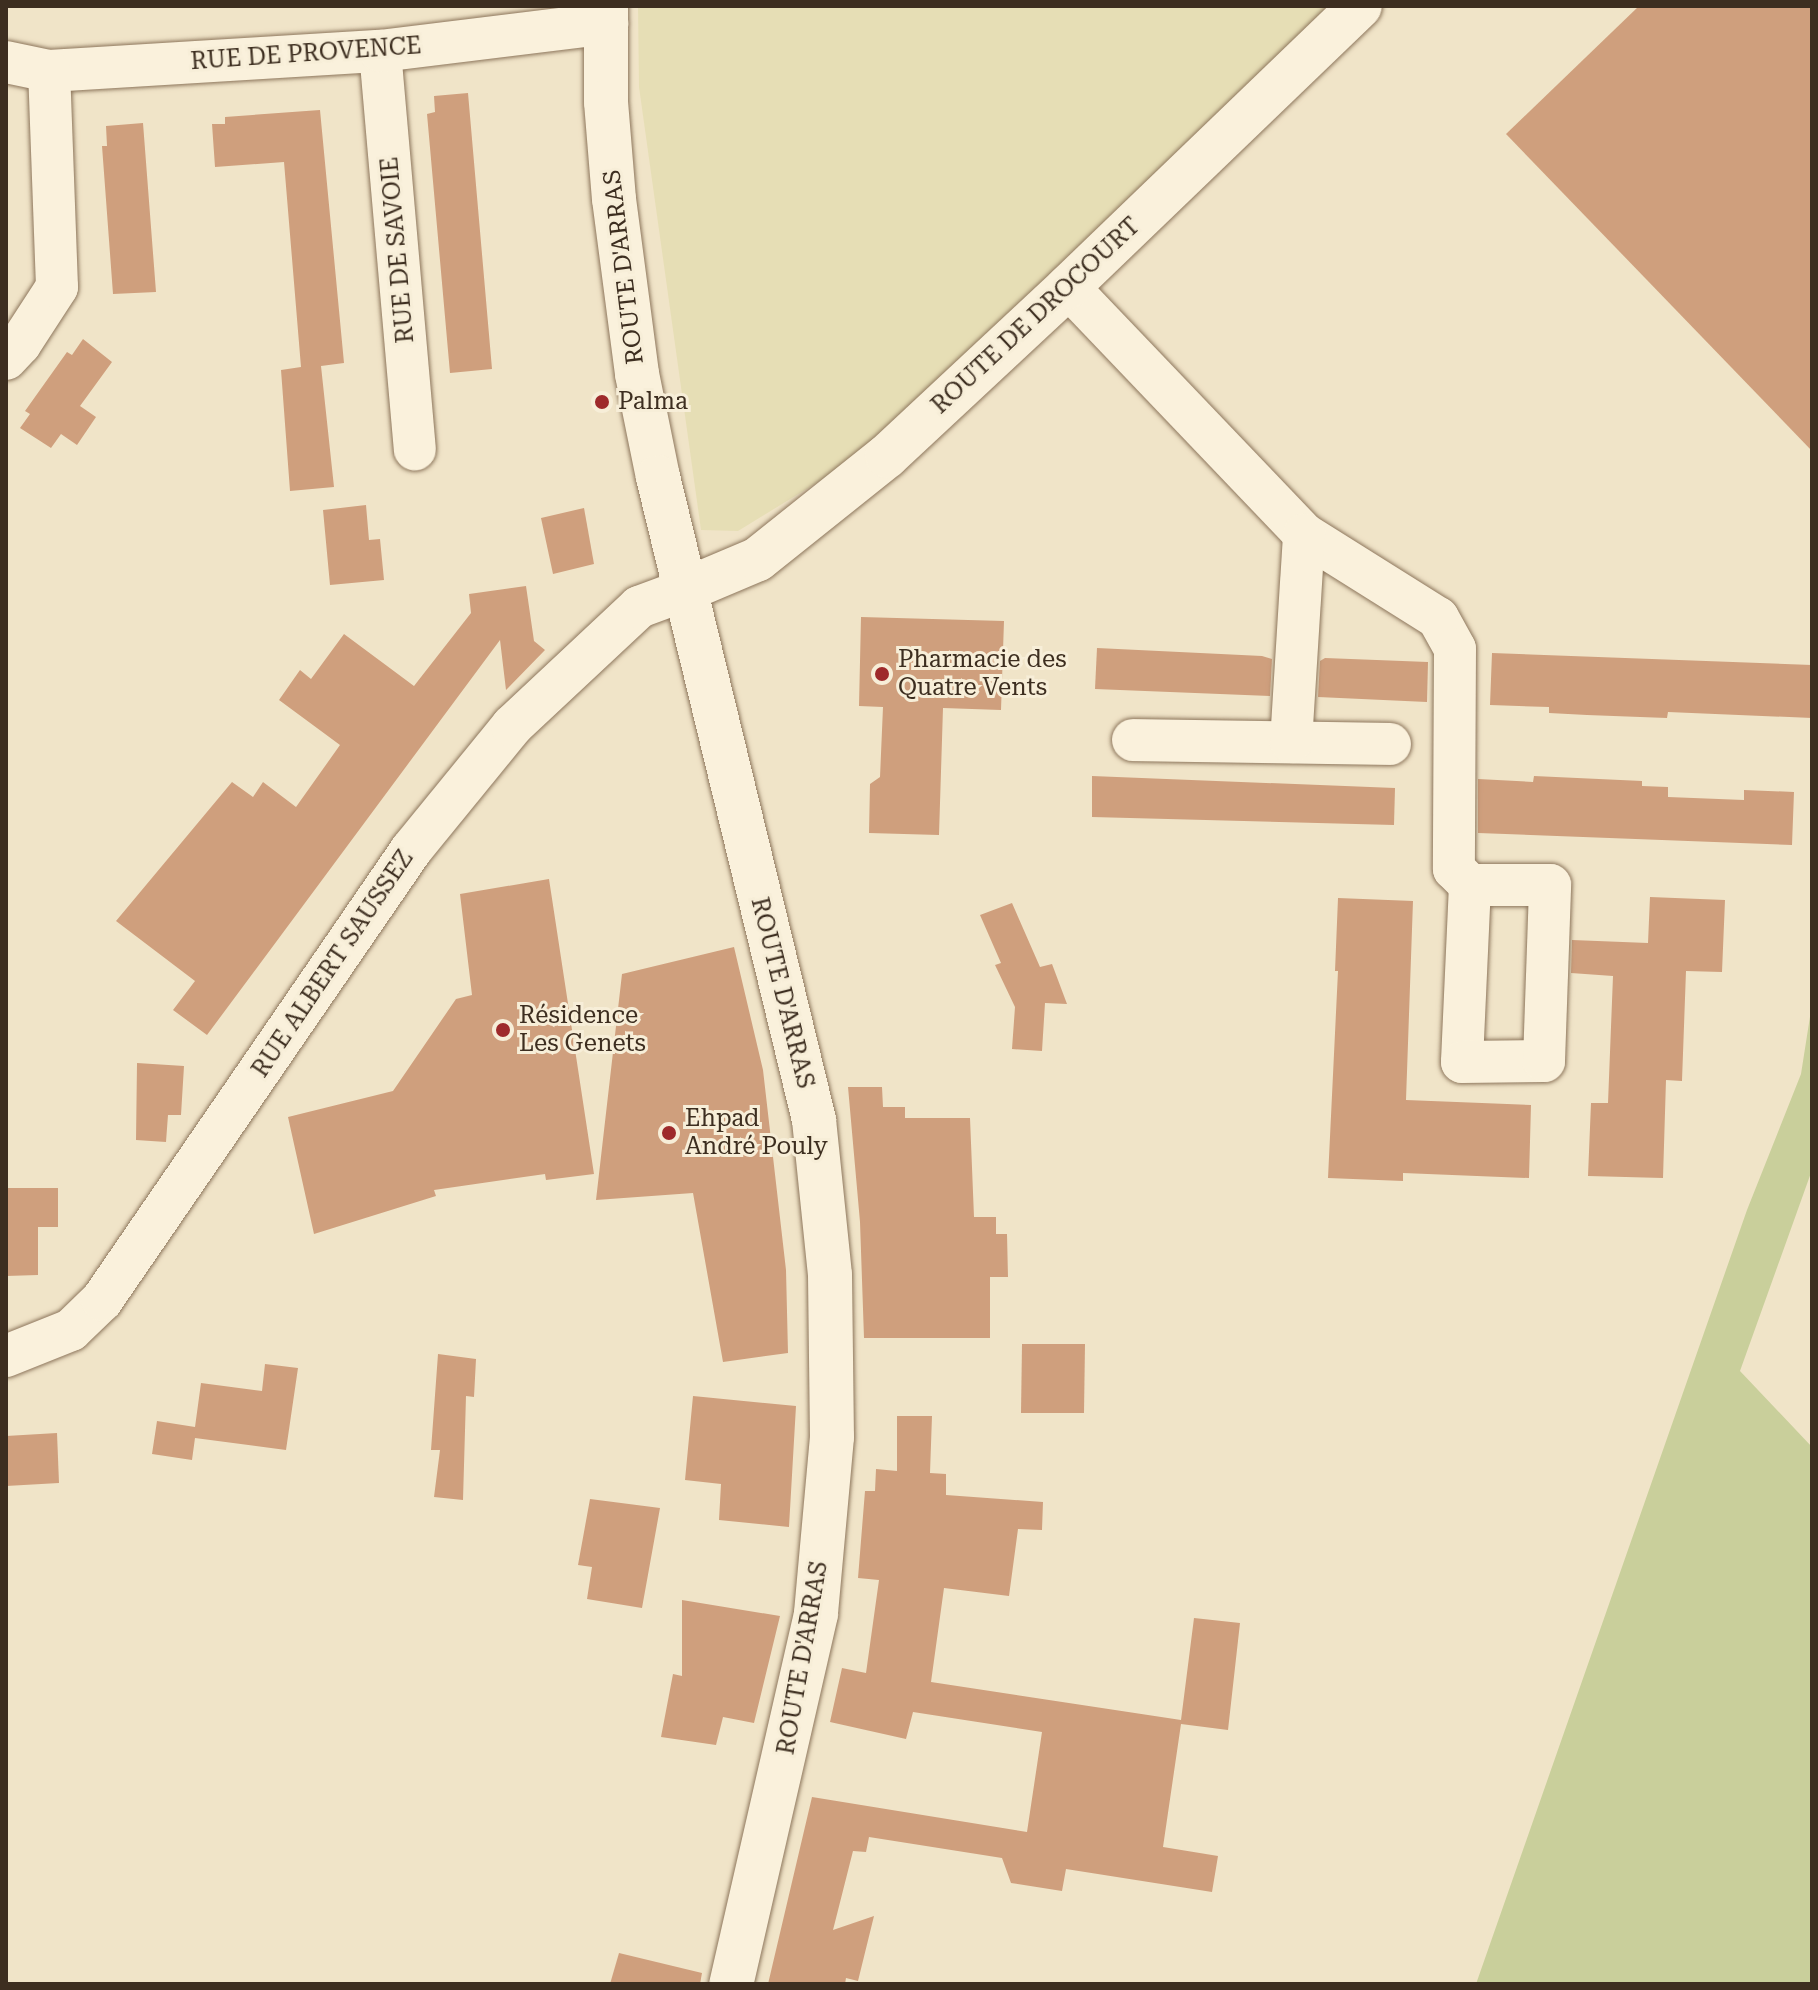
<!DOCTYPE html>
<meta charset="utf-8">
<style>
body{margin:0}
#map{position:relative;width:1818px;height:1990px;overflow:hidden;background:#f0e4c8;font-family:"Roboto Serif",serif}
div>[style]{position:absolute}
.farmland>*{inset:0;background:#e6deb5}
.green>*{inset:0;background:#c9cf9b}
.building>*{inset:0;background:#cf9f7d}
.roads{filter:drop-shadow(0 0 2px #8d765c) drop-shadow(0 0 2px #8d765c)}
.minor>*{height:42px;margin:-21px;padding:0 21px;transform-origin:21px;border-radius:21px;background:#faf1dc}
.tertiary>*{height:44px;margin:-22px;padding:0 22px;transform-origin:22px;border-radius:22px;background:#faf1dc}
.secondary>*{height:44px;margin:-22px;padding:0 22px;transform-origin:22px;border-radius:22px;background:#faf1dc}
.dots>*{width:22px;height:22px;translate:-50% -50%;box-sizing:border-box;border:4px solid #f7eed8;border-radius:50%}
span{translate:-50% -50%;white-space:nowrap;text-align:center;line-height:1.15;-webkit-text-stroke:6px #f7eed8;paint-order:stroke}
.street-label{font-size:24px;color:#3d2e20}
.poi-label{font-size:24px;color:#3d2e20}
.left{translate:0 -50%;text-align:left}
.frame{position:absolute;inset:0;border:8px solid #3d2e20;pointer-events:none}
</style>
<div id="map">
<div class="farmland">
<i style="clip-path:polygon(638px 6px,1336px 6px,849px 463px,738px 531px,701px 530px,639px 87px)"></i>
</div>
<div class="green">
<i style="clip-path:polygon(1812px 1004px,1812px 1170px,1740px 1371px,1812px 1447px,1812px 1984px,1476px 1984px,1747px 1210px,1801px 1074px)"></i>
</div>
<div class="building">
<i style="clip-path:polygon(1639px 6px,1812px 6px,1812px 451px,1506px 134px)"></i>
<i style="clip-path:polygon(468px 93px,492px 369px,450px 373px,427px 114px,435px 112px,434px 96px)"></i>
<i style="clip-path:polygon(320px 110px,344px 363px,321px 366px,334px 487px,290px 491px,281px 370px,301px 367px,284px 162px,215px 167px,212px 124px,225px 124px,225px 117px)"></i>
<i style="clip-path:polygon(143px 123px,156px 292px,113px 294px,102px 146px,107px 146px,106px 126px)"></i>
<i style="clip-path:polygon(83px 339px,112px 362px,80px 406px,96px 417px,77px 445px,61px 434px,51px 448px,20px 428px,30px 414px,25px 411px,67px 352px,72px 355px)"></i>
<i style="clip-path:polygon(366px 505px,369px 540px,380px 539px,384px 580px,330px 585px,323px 510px)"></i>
<i style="clip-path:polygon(584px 508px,594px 564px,553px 574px,541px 518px)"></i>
<i style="clip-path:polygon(526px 586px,534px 641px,545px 650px,506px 690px,500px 640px,207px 1035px,173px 1010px,195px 981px,116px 921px,232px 782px,253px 797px,263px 782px,296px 807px,340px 745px,279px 700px,300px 670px,311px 679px,344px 634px,414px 686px,471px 613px,469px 594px)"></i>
<i style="clip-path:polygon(861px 617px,1004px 621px,1001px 710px,943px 708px,939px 835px,869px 833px,870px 784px,880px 777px,883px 707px,859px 706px)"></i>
<i style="clip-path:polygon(1097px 648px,1262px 656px,1272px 659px,1270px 696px,1095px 689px)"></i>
<i style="clip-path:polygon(1492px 653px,1812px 665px,1812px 718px,1668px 712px,1667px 718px,1587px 715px,1549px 713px,1549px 707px,1490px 705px)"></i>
<i style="clip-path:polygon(1325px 658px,1428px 662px,1427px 702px,1318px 697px,1320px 661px)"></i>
<i style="clip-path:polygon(1092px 776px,1395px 788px,1394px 825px,1092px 817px)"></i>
<i style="clip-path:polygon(1534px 776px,1642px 781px,1642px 786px,1668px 787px,1668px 797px,1744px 800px,1744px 790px,1794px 792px,1792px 845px,1478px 833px,1478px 779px,1533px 782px)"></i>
<i style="clip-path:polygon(549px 879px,594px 1174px,546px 1180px,545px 1174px,434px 1190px,436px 1196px,314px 1234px,288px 1117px,393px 1091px,456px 999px,472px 995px,460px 894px)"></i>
<i style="clip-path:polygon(1650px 897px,1725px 900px,1722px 972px,1686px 971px,1682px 1081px,1666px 1080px,1663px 1178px,1588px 1176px,1591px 1103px,1608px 1103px,1613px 976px,1571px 973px,1572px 940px,1648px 943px)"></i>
<i style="clip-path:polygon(1338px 898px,1413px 901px,1406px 1100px,1531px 1105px,1529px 1178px,1403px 1173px,1403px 1181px,1328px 1178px,1338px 971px,1335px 971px)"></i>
<i style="clip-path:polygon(1012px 903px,1040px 967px,1052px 964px,1067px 1004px,1045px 1003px,1042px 1051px,1012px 1049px,1015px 1007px,995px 965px,1001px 963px,980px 915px)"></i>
<i style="clip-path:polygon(734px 947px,763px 1070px,786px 1270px,788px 1353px,723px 1362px,693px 1193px,596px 1200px,622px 974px)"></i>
<i style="clip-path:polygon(137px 1063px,184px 1066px,181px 1115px,168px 1115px,166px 1142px,136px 1140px)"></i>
<i style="clip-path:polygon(848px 1087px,882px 1087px,883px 1107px,905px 1107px,905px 1118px,970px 1118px,974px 1217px,996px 1217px,996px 1234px,1007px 1234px,1008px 1277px,990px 1277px,990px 1338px,864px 1338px,860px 1222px)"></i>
<i style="clip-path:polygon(6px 1188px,58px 1188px,58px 1227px,38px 1227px,38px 1275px,6px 1276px)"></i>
<i style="clip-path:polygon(1022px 1344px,1085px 1344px,1084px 1413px,1021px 1413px)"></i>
<i style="clip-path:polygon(438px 1354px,476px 1359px,474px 1397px,466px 1396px,463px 1500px,434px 1497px,440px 1450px,431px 1450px)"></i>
<i style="clip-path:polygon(265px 1364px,298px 1368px,286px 1450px,195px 1438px,192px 1460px,152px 1454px,157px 1421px,195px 1427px,201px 1383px,262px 1391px)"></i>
<i style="clip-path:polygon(693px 1396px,796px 1406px,789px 1527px,719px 1520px,721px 1484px,685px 1480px)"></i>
<i style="clip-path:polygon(897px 1416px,932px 1416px,930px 1473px,946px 1474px,946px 1495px,1043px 1502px,1042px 1530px,1018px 1529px,1009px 1596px,944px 1588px,931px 1682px,1181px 1720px,1194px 1618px,1240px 1623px,1228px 1730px,1181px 1724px,1163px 1847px,1218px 1856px,1212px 1892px,1066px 1869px,1062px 1891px,1011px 1883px,1002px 1858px,869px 1837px,866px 1852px,853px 1851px,833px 1930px,874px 1916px,858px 1981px,846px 1978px,845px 1984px,768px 1984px,812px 1797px,1027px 1832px,1042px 1732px,913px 1712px,906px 1739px,830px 1722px,842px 1668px,866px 1673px,879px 1580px,858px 1578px,865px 1491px,875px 1491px,876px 1469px,897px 1471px)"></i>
<i style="clip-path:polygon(57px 1433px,59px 1483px,6px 1486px,6px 1436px)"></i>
<i style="clip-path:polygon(590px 1499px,660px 1508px,642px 1608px,587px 1599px,592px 1567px,578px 1565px)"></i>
<i style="clip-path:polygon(682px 1600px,780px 1616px,754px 1723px,723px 1717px,716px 1745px,661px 1737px,673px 1674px,682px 1676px)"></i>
<i style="clip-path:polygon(619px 1953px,702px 1973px,700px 1984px,610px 1984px)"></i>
</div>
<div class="roads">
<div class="minor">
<i style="left:380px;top:51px;width:400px;rotate:85deg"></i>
<i style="left:6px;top:62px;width:44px;rotate:11.8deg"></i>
<i style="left:49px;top:71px;width:332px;rotate:-3.5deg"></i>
<i style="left:380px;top:51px;width:229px;rotate:-7deg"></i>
<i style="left:1068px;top:287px;width:342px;rotate:46.3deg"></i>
<i style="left:1304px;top:534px;width:158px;rotate:32.1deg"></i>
<i style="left:1438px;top:618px;width:35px;rotate:61deg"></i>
<i style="left:1455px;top:649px;width:220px;rotate:90.3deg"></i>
<i style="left:1454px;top:869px;width:23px;rotate:45deg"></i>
<i style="left:1470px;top:885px;width:177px;rotate:92.6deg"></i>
<i style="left:1462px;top:1062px;width:82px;rotate:-0.7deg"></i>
<i style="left:1544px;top:1061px;width:176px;rotate:-88deg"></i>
<i style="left:1550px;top:885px;width:80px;rotate:180deg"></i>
<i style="left:6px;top:359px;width:21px;rotate:-47deg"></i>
<i style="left:20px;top:344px;width:68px;rotate:-57deg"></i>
<i style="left:57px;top:287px;width:216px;rotate:-92.1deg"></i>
<i style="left:1133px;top:740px;width:257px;rotate:0.9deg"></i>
<i style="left:1291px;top:742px;width:208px;rotate:-86.4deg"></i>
<i style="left:6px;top:1356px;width:70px;rotate:-21.8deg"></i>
<i style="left:71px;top:1330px;width:43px;rotate:-44.1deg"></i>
<i style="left:102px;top:1300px;width:546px;rotate:-55.52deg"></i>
<i style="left:411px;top:850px;width:160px;rotate:-50.8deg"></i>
<i style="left:512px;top:726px;width:174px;rotate:-43.1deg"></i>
<i style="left:639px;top:607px;width:49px;rotate:-20.3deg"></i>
</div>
<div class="tertiary">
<i style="left:685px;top:590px;width:79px;rotate:-23deg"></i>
<i style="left:758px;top:559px;width:165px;rotate:-38.6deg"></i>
<i style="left:887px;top:456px;width:248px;rotate:-43deg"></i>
<i style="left:1068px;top:287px;width:405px;rotate:-43.9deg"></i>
</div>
<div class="secondary">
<i style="left:606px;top:6px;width:96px;rotate:90deg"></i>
<i style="left:606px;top:102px;width:97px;rotate:85.3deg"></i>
<i style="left:614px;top:199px;width:177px;rotate:82.5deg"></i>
<i style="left:637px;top:374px;width:105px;rotate:78.5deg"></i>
<i style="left:658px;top:477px;width:662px;rotate:76.36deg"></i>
<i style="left:814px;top:1120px;width:156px;rotate:84.1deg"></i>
<i style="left:830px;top:1275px;width:162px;rotate:89.3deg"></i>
<i style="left:832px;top:1437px;width:178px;rotate:95.2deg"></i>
<i style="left:816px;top:1614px;width:380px;rotate:102.9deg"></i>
</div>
</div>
<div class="dots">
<i style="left:602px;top:402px;background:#9e2a2b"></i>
<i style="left:882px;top:674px;background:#9e2a2b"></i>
<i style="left:503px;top:1030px;background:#9e2a2b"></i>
<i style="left:669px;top:1133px;background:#9e2a2b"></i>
</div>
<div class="street-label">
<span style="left:306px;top:54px;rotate:-4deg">RUE DE PROVENCE</span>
<span style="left:398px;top:250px;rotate:-95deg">RUE DE SAVOIE</span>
<span style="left:624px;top:267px;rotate:-97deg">ROUTE D'ARRAS</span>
<span style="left:1036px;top:316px;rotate:-43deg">ROUTE DE DROCOURT</span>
<span style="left:333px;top:964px;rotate:-56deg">RUE ALBERT SAUSSEZ</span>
<span style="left:782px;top:993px;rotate:76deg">ROUTE D'ARRAS</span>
<span style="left:803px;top:1658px;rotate:-80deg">ROUTE D'ARRAS</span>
</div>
<div class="poi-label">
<span class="left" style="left:618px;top:402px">Palma</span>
<span class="left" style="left:898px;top:674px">Pharmacie des<br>Quatre Vents</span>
<span class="left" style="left:519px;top:1030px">Résidence<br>Les Genets</span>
<span class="left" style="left:685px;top:1133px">Ehpad<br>André Pouly</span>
</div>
<div class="frame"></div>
</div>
